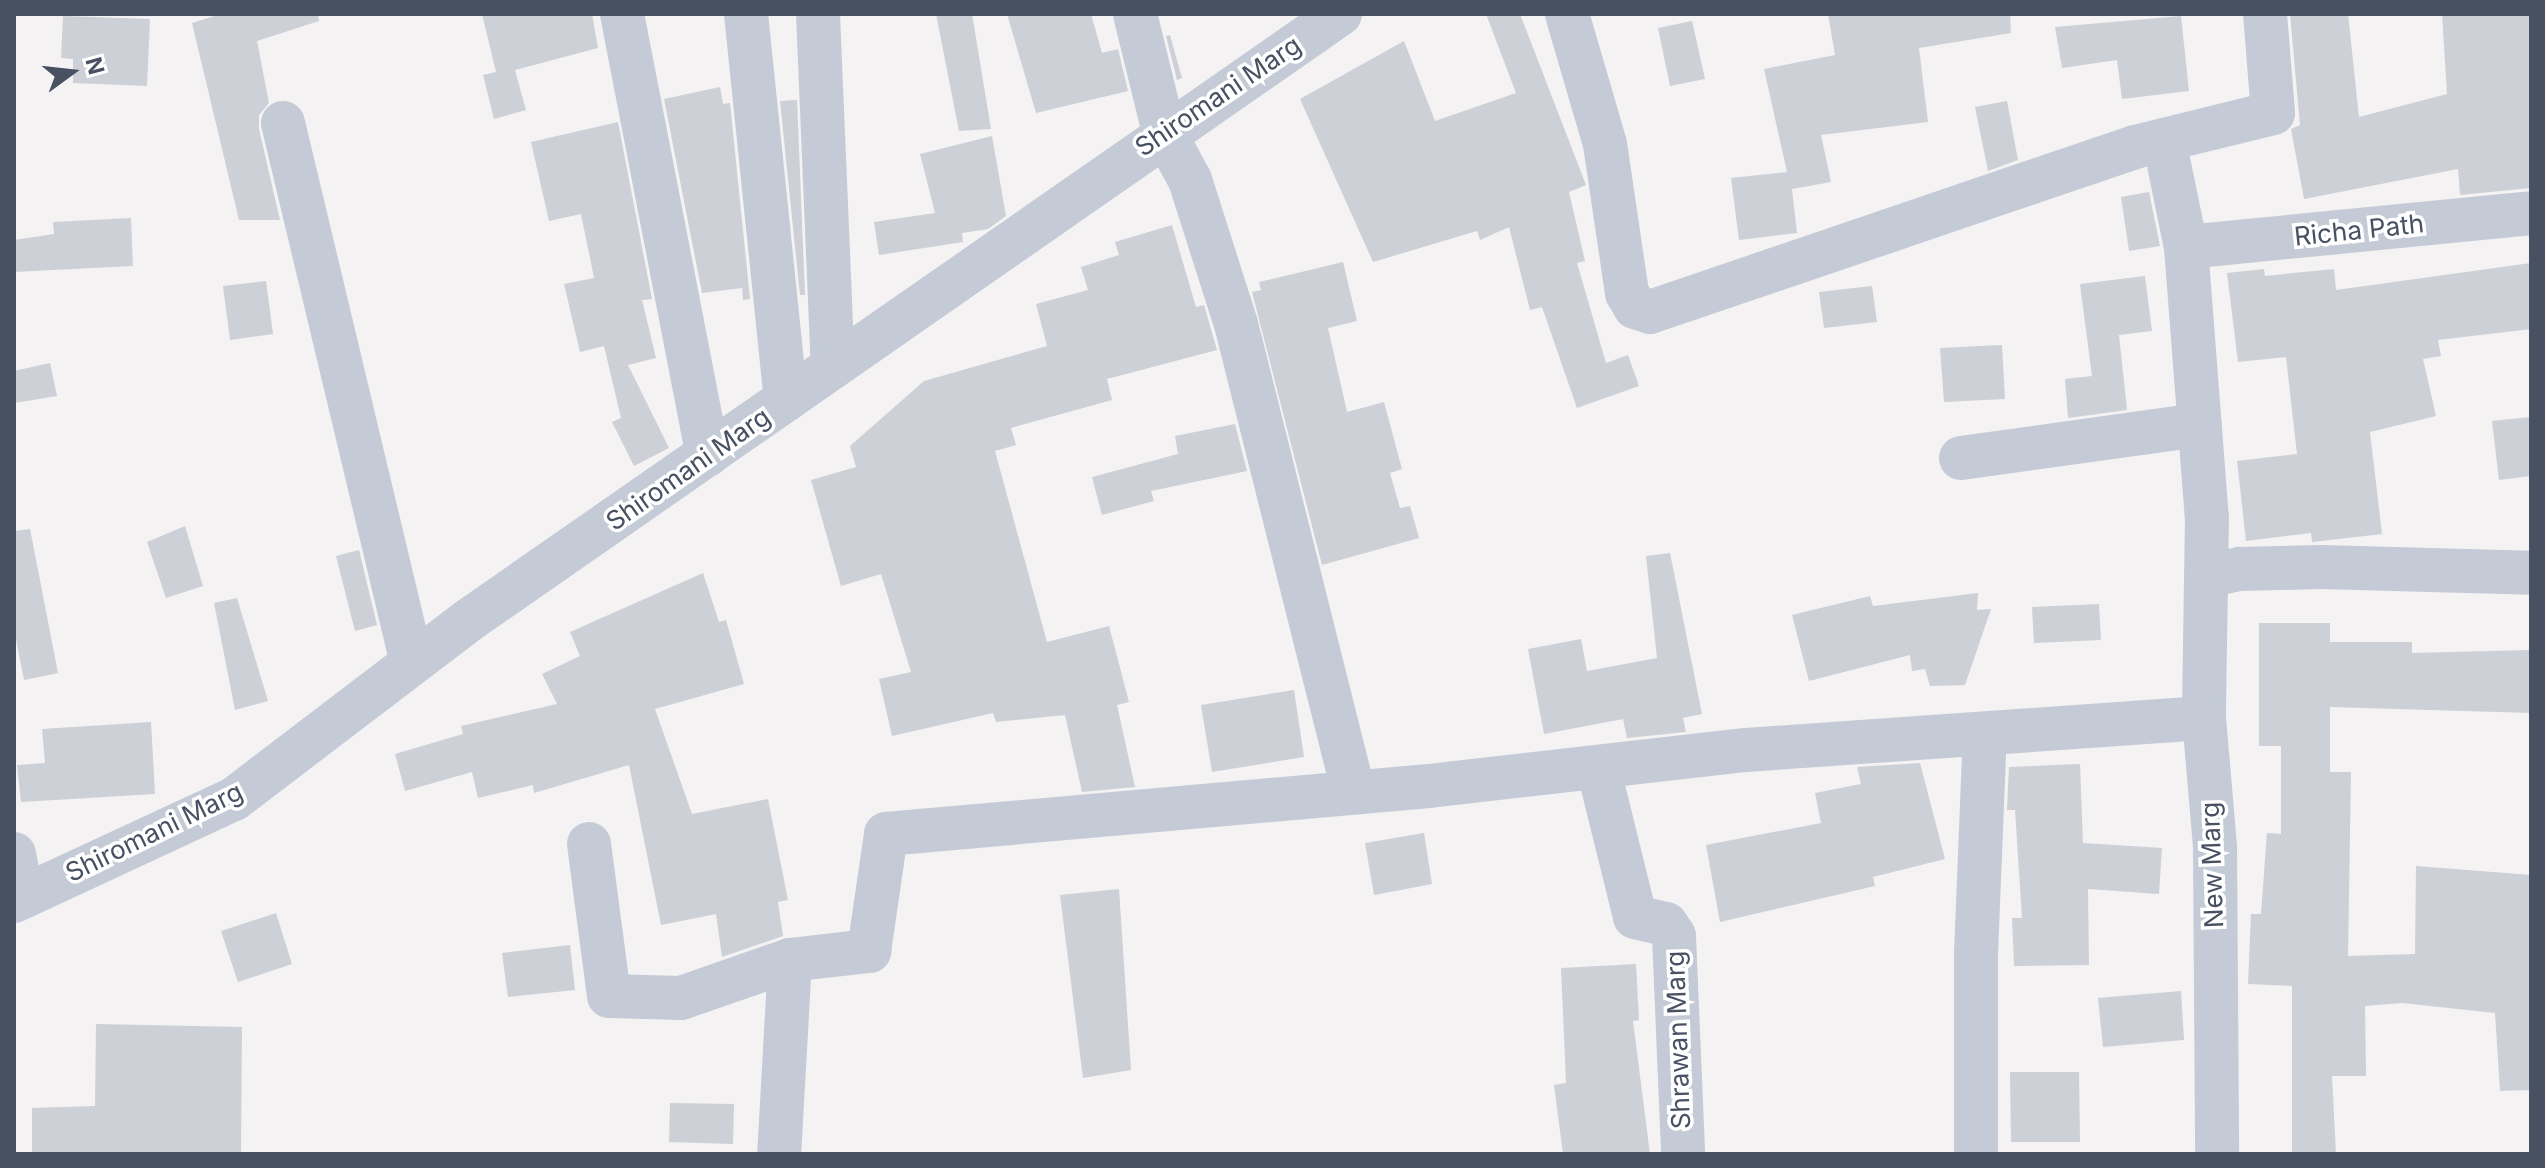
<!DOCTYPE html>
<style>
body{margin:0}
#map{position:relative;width:2545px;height:1168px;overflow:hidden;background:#f4f2f2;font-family:Inter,sans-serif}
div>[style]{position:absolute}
.building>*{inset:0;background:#cdd0d7}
.minor>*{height:44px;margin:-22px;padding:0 22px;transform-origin:22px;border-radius:22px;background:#c4cbd7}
.tertiary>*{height:44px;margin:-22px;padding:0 22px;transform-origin:22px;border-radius:22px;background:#c4cbd7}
span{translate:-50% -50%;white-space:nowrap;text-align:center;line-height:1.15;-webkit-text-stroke:7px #fff;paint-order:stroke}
.street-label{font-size:26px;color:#475162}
.frame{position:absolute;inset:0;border:16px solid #475162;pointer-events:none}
.north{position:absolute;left:32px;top:32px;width:80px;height:80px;-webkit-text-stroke:6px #fff;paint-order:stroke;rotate:75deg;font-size:22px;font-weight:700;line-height:32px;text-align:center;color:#475162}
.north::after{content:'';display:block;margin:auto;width:28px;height:36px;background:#475162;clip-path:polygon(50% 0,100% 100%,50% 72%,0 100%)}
</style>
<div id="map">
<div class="building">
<i style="clip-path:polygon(221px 14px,318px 14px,319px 21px,257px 41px,269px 103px,259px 115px,259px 129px,280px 220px,239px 220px,192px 23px)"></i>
<i style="clip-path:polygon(482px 14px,592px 14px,598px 48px,515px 70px,526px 110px,494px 119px,483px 75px,496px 72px)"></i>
<i style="clip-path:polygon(936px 14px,972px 14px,991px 129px,959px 131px)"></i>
<i style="clip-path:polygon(1007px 14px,1091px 14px,1102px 53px,1118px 49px,1128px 91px,1036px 113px)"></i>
<i style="clip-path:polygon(1486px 14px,1520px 14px,1586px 185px,1569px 192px,1585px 261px,1577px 263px,1606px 363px,1628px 355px,1639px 386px,1577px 408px,1542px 307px,1530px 310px,1509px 227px,1480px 240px,1477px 231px,1373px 262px,1300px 99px,1404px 41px,1435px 121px,1516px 93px)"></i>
<i style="clip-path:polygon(1828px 14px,2010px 14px,2011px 33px,1919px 48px,1928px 122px,1821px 135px,1831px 182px,1792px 189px,1797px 233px,1739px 240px,1731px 178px,1787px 172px,1764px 69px,1835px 55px)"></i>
<i style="clip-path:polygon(2290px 14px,2348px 14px,2359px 117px,2447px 94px,2442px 14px,2531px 14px,2531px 188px,2460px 195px,2458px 169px,2304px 199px,2291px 129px,2300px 125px)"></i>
<i style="clip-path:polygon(63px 16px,150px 19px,147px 86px,73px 83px,73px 59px,61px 58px)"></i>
<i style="clip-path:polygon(2181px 16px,2189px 91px,2122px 99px,2117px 60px,2062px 68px,2055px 27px)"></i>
<i style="clip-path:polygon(1692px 21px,1705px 79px,1670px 86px,1658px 28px)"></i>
<i style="clip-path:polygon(1170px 35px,1182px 78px,1177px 80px,1166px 36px)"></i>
<i style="clip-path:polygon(720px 87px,723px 104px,730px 103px,750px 299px,743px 300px,742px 288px,702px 293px,664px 99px)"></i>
<i style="clip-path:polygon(797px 100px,805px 295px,800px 295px,780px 101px)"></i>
<i style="clip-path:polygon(2007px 101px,2018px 160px,1988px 171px,1975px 107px)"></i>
<i style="clip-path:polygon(618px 122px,652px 299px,642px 300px,656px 358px,628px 365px,669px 448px,634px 466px,612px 422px,621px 418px,604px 346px,580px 352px,564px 284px,594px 278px,581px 214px,549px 221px,531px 142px)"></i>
<i style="clip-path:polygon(992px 136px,1006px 216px,988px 229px,962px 233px,963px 242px,879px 255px,874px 222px,935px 213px,920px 154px)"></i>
<i style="clip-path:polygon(2149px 192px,2160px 246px,2129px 251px,2121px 197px)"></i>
<i style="clip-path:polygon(131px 218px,133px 266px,14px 272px,14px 240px,54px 234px,53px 222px)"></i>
<i style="clip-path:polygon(1172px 225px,1196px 307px,1204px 305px,1217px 350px,1107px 379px,1112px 400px,1011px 428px,1016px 445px,995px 451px,1047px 642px,1109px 626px,1129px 702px,1117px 705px,1135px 787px,1082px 792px,1065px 715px,996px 722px,993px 713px,892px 736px,879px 679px,911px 672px,881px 574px,841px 586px,811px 480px,856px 467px,850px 446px,924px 381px,1047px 346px,1036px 304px,1088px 290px,1081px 267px,1119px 255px,1115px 242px)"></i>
<i style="clip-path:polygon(1343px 262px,1357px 321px,1328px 328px,1347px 412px,1384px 402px,1402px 469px,1390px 473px,1400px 508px,1410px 506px,1419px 538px,1322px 565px,1252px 292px,1261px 290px,1259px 282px)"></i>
<i style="clip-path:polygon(2531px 263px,2531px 329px,2438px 340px,2441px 356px,2423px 359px,2436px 416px,2370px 432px,2382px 534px,2312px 542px,2311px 533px,2246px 541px,2237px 461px,2297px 454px,2286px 357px,2238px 362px,2227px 273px,2264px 269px,2265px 276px,2334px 269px,2336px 290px)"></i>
<i style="clip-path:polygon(2145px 276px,2152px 331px,2119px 335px,2127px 410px,2068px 418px,2065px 379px,2092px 376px,2080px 284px)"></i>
<i style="clip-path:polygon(266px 281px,273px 334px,230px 340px,223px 286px)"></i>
<i style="clip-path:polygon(1872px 286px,1877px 322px,1824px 328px,1819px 292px)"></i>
<i style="clip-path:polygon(2002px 345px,2005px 399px,1944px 402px,1940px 348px)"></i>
<i style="clip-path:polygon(50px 363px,57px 396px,14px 403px,14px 371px)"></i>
<i style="clip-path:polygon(2531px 417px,2531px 476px,2499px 480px,2492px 421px)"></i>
<i style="clip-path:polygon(1235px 424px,1247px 471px,1151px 491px,1154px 501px,1102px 515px,1092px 477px,1178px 454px,1175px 436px)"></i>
<i style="clip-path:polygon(185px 526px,203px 586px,166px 598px,147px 542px)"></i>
<i style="clip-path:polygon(30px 529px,58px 673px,24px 680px,14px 629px,14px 531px)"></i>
<i style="clip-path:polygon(359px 550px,377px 625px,355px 631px,336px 556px)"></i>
<i style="clip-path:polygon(1670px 553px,1702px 714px,1683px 718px,1686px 732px,1627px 738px,1623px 719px,1544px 734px,1528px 649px,1581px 639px,1587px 671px,1657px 658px,1646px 556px)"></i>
<i style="clip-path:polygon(703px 573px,719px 622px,726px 620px,744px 684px,655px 709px,692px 814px,768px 799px,788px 900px,778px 902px,783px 936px,722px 957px,716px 914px,661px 925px,629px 765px,534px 793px,533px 785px,478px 798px,472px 772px,405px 791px,395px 754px,463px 734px,461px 726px,557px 704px,542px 674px,580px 656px,570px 632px)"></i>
<i style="clip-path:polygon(1978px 593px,1977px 610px,1991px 609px,1965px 685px,1930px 686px,1925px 669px,1912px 671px,1910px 655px,1809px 681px,1792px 615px,1870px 596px,1873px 606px)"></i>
<i style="clip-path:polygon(237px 598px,268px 701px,235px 710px,214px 603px)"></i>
<i style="clip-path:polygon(2099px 604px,2101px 640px,2034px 643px,2032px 607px)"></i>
<i style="clip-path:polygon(2259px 623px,2330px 623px,2330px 642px,2412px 642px,2412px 653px,2531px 650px,2531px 713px,2330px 707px,2330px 772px,2351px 772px,2348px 956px,2415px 954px,2416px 866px,2531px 875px,2531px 1090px,2500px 1091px,2495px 1013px,2402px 1003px,2365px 1006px,2366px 1076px,2332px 1076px,2336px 1154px,2292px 1154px,2292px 986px,2248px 984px,2251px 914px,2261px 914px,2267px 833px,2281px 834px,2281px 746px,2259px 746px)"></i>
<i style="clip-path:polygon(1294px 690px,1304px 757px,1212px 772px,1201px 705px)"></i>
<i style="clip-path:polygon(151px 722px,155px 794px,21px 802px,17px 765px,45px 763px,42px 729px)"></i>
<i style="clip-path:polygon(1920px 763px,1945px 859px,1873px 877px,1875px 886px,1720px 922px,1706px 845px,1821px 823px,1815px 793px,1861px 784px,1857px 767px)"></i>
<i style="clip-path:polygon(2080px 764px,2083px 843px,2162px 848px,2159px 894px,2088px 889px,2089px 965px,2014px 966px,2012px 918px,2022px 918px,2015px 810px,2007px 810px,2009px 767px)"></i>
<i style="clip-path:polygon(1424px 833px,1432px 884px,1374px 895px,1365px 843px)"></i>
<i style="clip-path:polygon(1119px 889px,1131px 1070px,1083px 1078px,1060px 895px)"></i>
<i style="clip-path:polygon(276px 913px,292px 964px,238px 982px,221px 931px)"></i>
<i style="clip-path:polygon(570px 945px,575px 990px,508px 997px,502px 953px)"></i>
<i style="clip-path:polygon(1636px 964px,1639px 1020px,1633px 1021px,1650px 1154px,1563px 1154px,1554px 1085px,1566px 1083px,1561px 968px)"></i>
<i style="clip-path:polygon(2181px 991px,2184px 1040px,2103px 1047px,2098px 998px)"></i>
<i style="clip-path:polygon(96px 1024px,242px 1027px,241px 1154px,32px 1154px,32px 1108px,95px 1106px)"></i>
<i style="clip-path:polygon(2010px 1072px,2079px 1072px,2080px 1142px,2011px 1142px)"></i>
<i style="clip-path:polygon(670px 1103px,734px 1104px,733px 1144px,669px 1142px)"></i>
</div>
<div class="minor">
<i style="left:622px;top:14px;width:449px;rotate:79deg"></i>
<i style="left:746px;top:14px;width:388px;rotate:84.1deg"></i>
<i style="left:818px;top:14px;width:353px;rotate:87.6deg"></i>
<i style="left:1135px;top:14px;width:122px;rotate:76.2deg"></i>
<i style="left:1164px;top:132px;width:55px;rotate:61.6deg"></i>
<i style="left:1190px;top:180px;width:151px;rotate:72.3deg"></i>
<i style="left:1236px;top:324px;width:481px;rotate:75.9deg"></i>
<i style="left:1567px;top:14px;width:135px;rotate:73.7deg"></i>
<i style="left:1605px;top:144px;width:151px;rotate:81.6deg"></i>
<i style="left:1627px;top:293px;width:16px;rotate:60deg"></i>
<i style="left:1635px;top:307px;width:16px;rotate:18deg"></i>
<i style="left:1650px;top:312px;width:512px;rotate:-18.79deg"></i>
<i style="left:2135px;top:147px;width:142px;rotate:-13.8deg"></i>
<i style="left:2273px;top:113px;width:99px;rotate:-94.6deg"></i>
<i style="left:283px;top:123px;width:555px;rotate:76.56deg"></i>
<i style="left:2164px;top:140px;width:109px;rotate:78.4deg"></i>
<i style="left:2186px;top:247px;width:271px;rotate:85.6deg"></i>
<i style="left:2207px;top:517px;width:201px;rotate:90.9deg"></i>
<i style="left:2204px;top:718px;width:129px;rotate:85.1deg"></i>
<i style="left:2215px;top:847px;width:307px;rotate:89.6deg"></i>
<i style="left:2186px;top:247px;width:347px;rotate:-5.6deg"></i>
<i style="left:1961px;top:458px;width:241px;rotate:-7.9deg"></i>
<i style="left:2206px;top:576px;width:35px;rotate:-12deg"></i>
<i style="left:2240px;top:569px;width:81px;rotate:-1.4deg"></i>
<i style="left:2321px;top:567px;width:210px;rotate:1.6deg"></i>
<i style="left:1598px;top:767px;width:154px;rotate:76.1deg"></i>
<i style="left:1635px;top:917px;width:32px;rotate:13deg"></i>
<i style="left:1666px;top:924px;width:14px;rotate:56deg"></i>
<i style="left:1674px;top:936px;width:218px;rotate:87.6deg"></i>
<i style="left:589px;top:844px;width:153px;rotate:82.5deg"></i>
<i style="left:609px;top:996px;width:72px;rotate:1.6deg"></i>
<i style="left:681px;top:998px;width:115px;rotate:-19.2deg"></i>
<i style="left:790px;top:960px;width:194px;rotate:93.2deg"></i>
<i style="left:14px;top:854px;width:42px;rotate:79deg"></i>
<i style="left:790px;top:960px;width:80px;rotate:-6.5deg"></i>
<i style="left:869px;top:951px;width:118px;rotate:-81.7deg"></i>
<i style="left:886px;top:834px;width:545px;rotate:-5.05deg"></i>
<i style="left:1429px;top:786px;width:319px;rotate:-6.5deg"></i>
<i style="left:1746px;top:750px;width:459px;rotate:-4deg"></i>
<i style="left:1976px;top:1154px;width:200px;rotate:-90deg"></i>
<i style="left:1976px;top:954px;width:220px;rotate:-87.7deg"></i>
</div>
<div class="tertiary">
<i style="left:14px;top:901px;width:242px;rotate:-24.9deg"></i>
<i style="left:234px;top:799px;width:295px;rotate:-37.3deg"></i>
<i style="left:469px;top:620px;width:1061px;rotate:-34.83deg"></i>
</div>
<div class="street-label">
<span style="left:1218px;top:96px;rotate:-34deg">Shiromani Marg</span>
<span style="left:2359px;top:230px;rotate:-6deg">Richa Path</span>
<span style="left:688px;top:469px;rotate:-35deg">Shiromani Marg</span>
<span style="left:154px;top:832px;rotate:-26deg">Shiromani Marg</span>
<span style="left:2212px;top:865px;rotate:-92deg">New Marg</span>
<span style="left:1678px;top:1040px;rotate:-92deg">Shrawan Marg</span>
</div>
<div class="frame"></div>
<div class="north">N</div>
</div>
